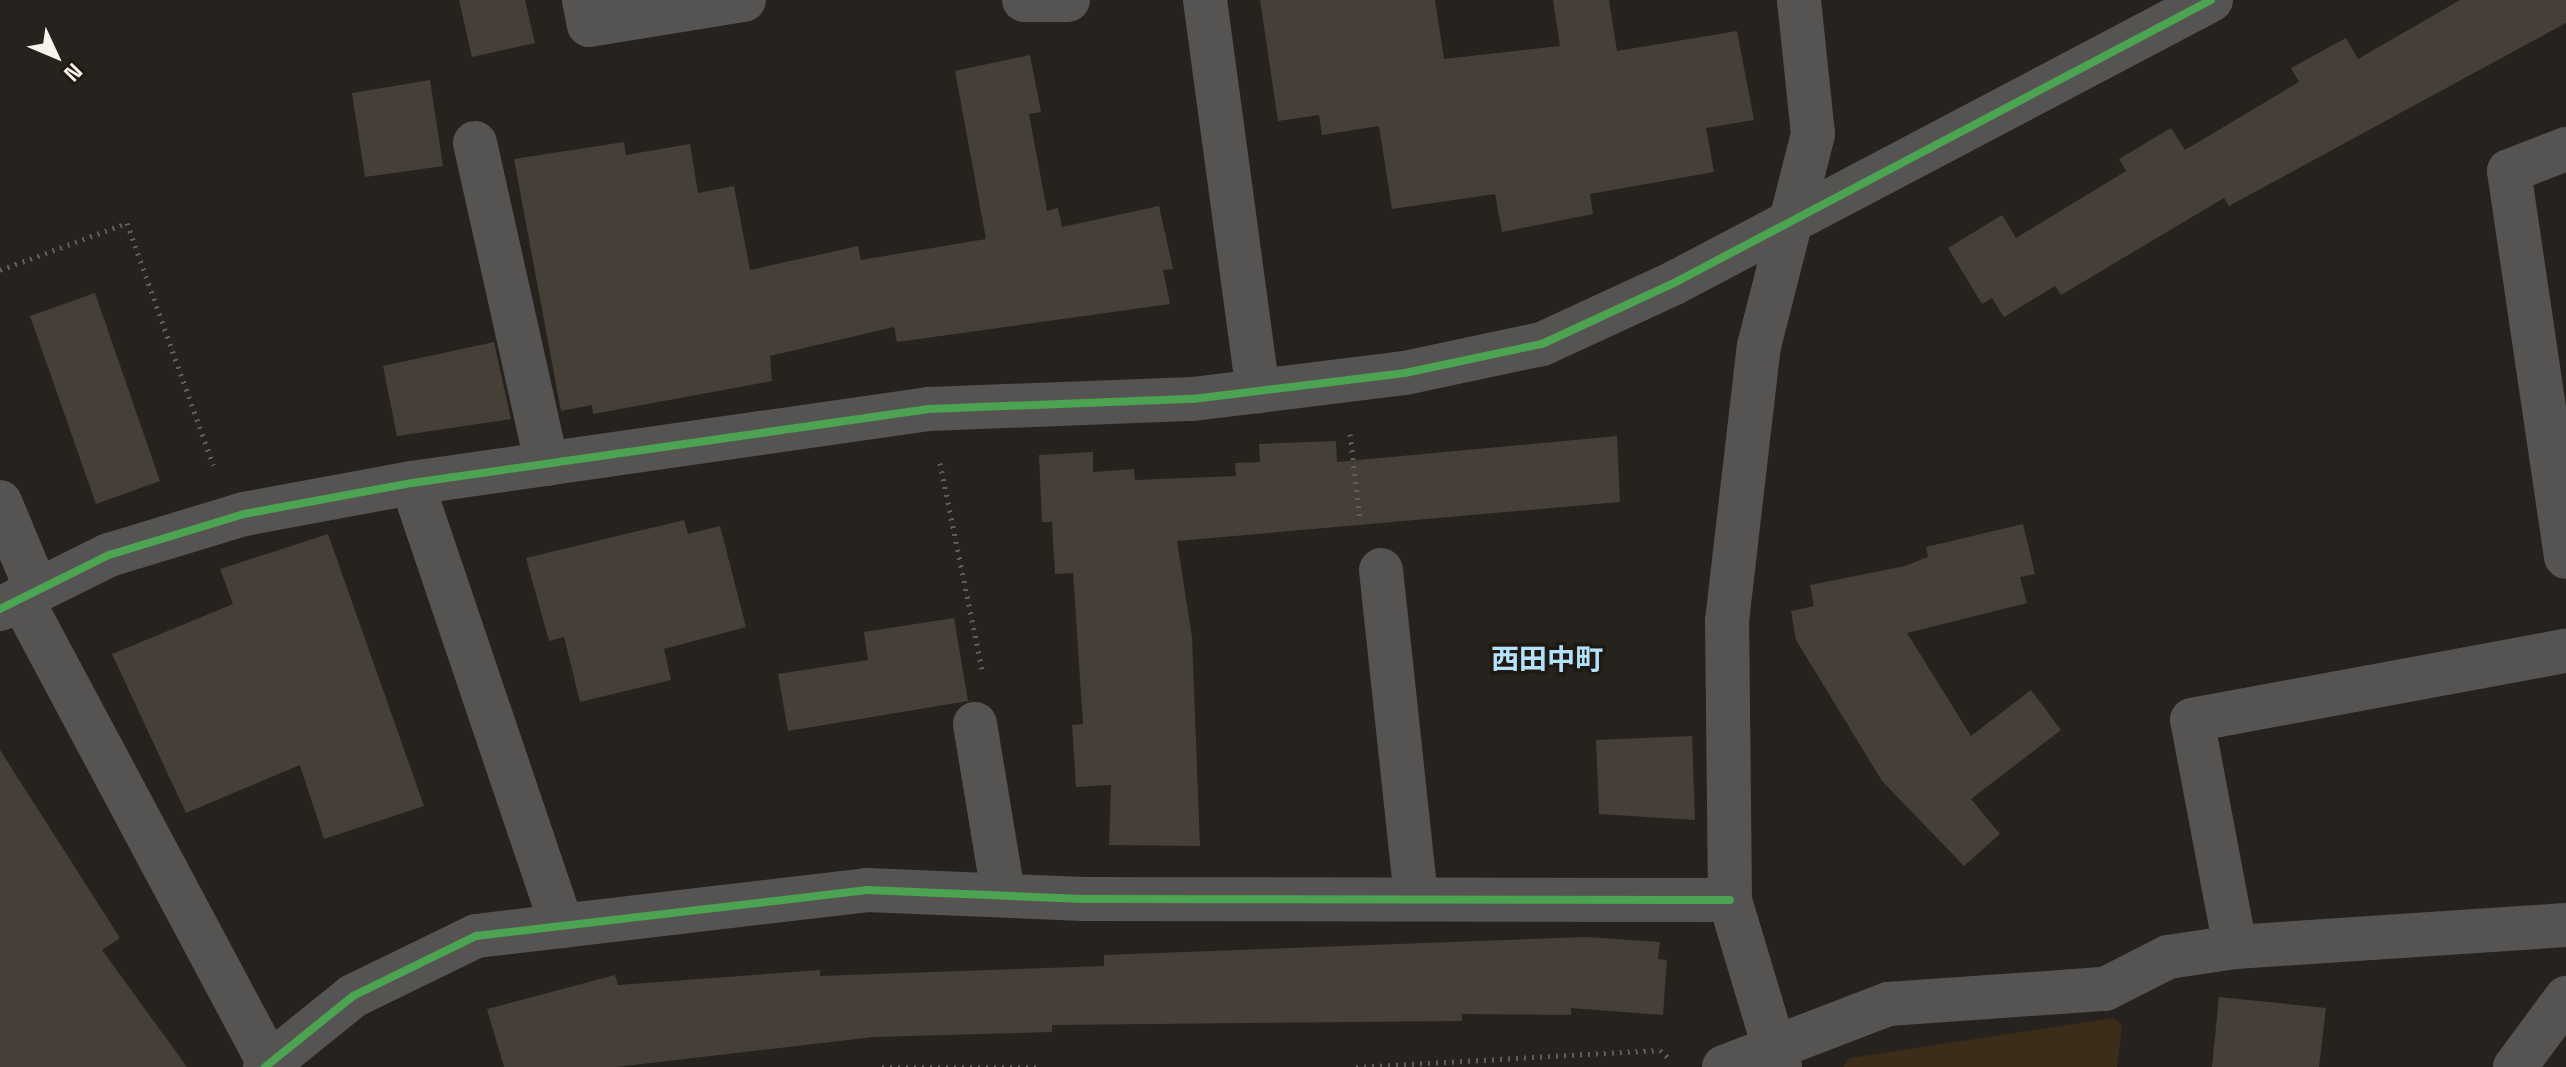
<!DOCTYPE html>
<meta charset="utf-8">
<style>
body{margin:0}
#map{position:relative;width:2566px;height:1067px;overflow:hidden;background:#26221e;font-family:"Space Grotesk","Noto Sans JP",sans-serif}
div>[style]{position:absolute}
.green>*{inset:0;background:#3c2d1b}
.building>*{inset:0;background:#463f38}
.path>*{height:5px;margin-top:-2.5px;transform-origin:0;background:repeating-linear-gradient(90deg,#605e5b 0 2px,transparent 0 8px)}
.minor>*{height:44px;margin:-22px;padding:0 22px;transform-origin:22px;border-radius:22px;background:#565453}
.cycleway>*{height:8px;margin:-4px;padding:0 4px;transform-origin:4px;border-radius:4px;background:#4ca352}
span{translate:-50% -50%;white-space:nowrap;text-align:center;line-height:1.15;-webkit-text-stroke:7px #201911;paint-order:stroke}
.neighbourhood-label{font-size:28px;color:#b3e3fc;font-weight:700}
.north{position:absolute;left:16px;top:16px;width:80px;height:80px;-webkit-text-stroke:6px #201911;paint-order:stroke;rotate:134deg;font-size:22px;font-weight:700;line-height:32px;text-align:center;color:#f8f3ed}
.north::after{content:'';display:block;margin:auto;width:28px;height:36px;background:#f8f3ed;clip-path:polygon(50% 0,100% 100%,50% 72%,0 100%)}
</style>
<div id="map">
<div class="green">
<i style="clip-path:polygon(2114px 1018px,2122px 1026px,2117px 1067px,1843px 1067px,1850px 1058px)"></i>
</div>
<div class="building">
<i style="clip-path:polygon(459px 0,525px 0,535px 43px,472px 57px)"></i>
<i style="clip-path:polygon(1260px 0,1435px 0,1444px 59px,1560px 46px,1553px 0,1609px 0,1617px 51px,1737px 31px,1754px 120px,1706px 128px,1714px 172px,1590px 194px,1593px 214px,1502px 232px,1495px 194px,1392px 209px,1379px 126px,1322px 135px,1319px 115px,1278px 121px)"></i>
<i style="clip-path:polygon(2460px 0,2566px 0,2566px 23px,2229px 206px,2224px 198px,2061px 295px,2055px 286px,2004px 317px,1992px 298px,1982px 304px,1948px 248px,2002px 215px,2016px 238px,2126px 171px,2119px 159px,2171px 128px,2185px 150px,2299px 82px,2291px 68px,2346px 38px,2358px 59px)"></i>
<i style="clip-path:polygon(1030px 55px,1041px 112px,1029px 114px,1047px 211px,1058px 208px,1062px 227px,1159px 206px,1173px 269px,1163px 270px,1170px 304px,897px 342px,894px 327px,770px 356px,772px 381px,593px 414px,592px 405px,561px 411px,514px 159px,624px 142px,626px 155px,690px 144px,698px 193px,734px 186px,750px 270px,858px 246px,861px 260px,986px 239px,955px 71px)"></i>
<i style="clip-path:polygon(430px 80px,443px 166px,365px 177px,352px 93px)"></i>
<i style="clip-path:polygon(95px 293px,160px 481px,96px 504px,30px 316px)"></i>
<i style="clip-path:polygon(494px 342px,511px 419px,397px 436px,383px 366px)"></i>
<i style="clip-path:polygon(1617px 436px,1620px 502px,1177px 541px,1192px 637px,1200px 846px,1109px 845px,1111px 785px,1076px 787px,1072px 725px,1083px 724px,1073px 573px,1055px 574px,1052px 522px,1042px 522px,1039px 455px,1093px 452px,1093px 472px,1134px 469px,1135px 480px,1236px 476px,1235px 463px,1260px 462px,1259px 444px,1336px 441px,1337px 462px)"></i>
<i style="clip-path:polygon(684px 520px,688px 534px,720px 526px,746px 627px,664px 649px,671px 680px,580px 702px,564px 637px,549px 641px,526px 558px)"></i>
<i style="clip-path:polygon(2023px 524px,2035px 574px,2020px 577px,2027px 603px,1907px 633px,1971px 736px,2031px 690px,2061px 730px,1971px 799px,2000px 834px,1964px 866px,1882px 781px,1796px 640px,1791px 611px,1814px 606px,1810px 585px,1905px 566px,1928px 557px,1926px 547px)"></i>
<i style="clip-path:polygon(328px 534px,424px 806px,324px 839px,300px 765px,186px 813px,112px 654px,233px 604px,220px 569px)"></i>
<i style="clip-path:polygon(954px 618px,968px 701px,788px 731px,778px 674px,868px 660px,864px 632px)"></i>
<i style="clip-path:polygon(1692px 736px,1695px 820px,1599px 814px,1596px 740px)"></i>
<i style="clip-path:polygon(0 750px,120px 938px,102px 950px,187px 1067px,0 1067px)"></i>
<i style="clip-path:polygon(1586px 937px,1660px 942px,1658px 959px,1667px 960px,1663px 1015px,1571px 1008px,1571px 1015px,1462px 1014px,1462px 1021px,1052px 1025px,1052px 1032px,874px 1037px,616px 1067px,504px 1067px,487px 1009px,615px 975px,618px 985px,820px 970px,820px 976px,1104px 966px,1104px 955px)"></i>
<i style="clip-path:polygon(2219px 997px,2326px 1008px,2319px 1067px,2212px 1067px)"></i>
</div>
<div class="path">
<i style="left:0;top:270px;width:135px;rotate:-20.3deg"></i>
<i style="left:127px;top:223px;width:257px;rotate:70.4deg"></i>
<i style="left:1350px;top:434px;width:87px;rotate:83.4deg"></i>
<i style="left:940px;top:463px;width:210px;rotate:78.5deg"></i>
<i style="left:882px;top:1067px;width:157px"></i>
<i style="left:1356px;top:1067px;width:304px;rotate:-3.2deg"></i>
<i style="left:1660px;top:1050px;width:12px;rotate:42deg"></i>
</div>
<div class="minor">
<i style="left:584px;top:0;width:25px;rotate:79deg"></i>
<i style="left:589px;top:25px;width:157px;rotate:-9.2deg"></i>
<i style="left:1024px;top:0;width:44px"></i>
<i style="left:1205px;top:0;width:395px;rotate:82.3deg"></i>
<i style="left:475px;top:143px;width:329px;rotate:77.4deg"></i>
<i style="left:2566px;top:149px;width:61px;rotate:158.9deg"></i>
<i style="left:2509px;top:171px;width:390px;rotate:81.6deg"></i>
<i style="left:412px;top:483px;width:468px;rotate:71.3deg"></i>
<i style="left:0;top:502px;width:96px;rotate:67.4deg"></i>
<i style="left:1381px;top:570px;width:331px;rotate:83.9deg"></i>
<i style="left:21px;top:598px;width:527px;rotate:61.93deg"></i>
<i style="left:0;top:609px;width:122px;rotate:-26.4deg"></i>
<i style="left:109px;top:555px;width:141px;rotate:-16.9deg"></i>
<i style="left:244px;top:514px;width:171px;rotate:-10.5deg"></i>
<i style="left:412px;top:483px;width:522px;rotate:-8.15deg"></i>
<i style="left:929px;top:409px;width:264px;rotate:-2.2deg"></i>
<i style="left:1193px;top:399px;width:214px;rotate:-7deg"></i>
<i style="left:1405px;top:373px;width:140px;rotate:-12deg"></i>
<i style="left:1542px;top:344px;width:145px;rotate:-24.8deg"></i>
<i style="left:1674px;top:283px;width:607px;rotate:-27.79deg"></i>
<i style="left:975px;top:724px;width:171px;rotate:80.6deg"></i>
<i style="left:2235px;top:947px;width:231px;rotate:-100.7deg"></i>
<i style="left:2192px;top:720px;width:380px;rotate:-10.5deg"></i>
<i style="left:265px;top:1067px;width:113px;rotate:-38.9deg"></i>
<i style="left:353px;top:996px;width:137px;rotate:-26deg"></i>
<i style="left:476px;top:936px;width:394px;rotate:-6.7deg"></i>
<i style="left:867px;top:890px;width:217px;rotate:2.4deg"></i>
<i style="left:1084px;top:899px;width:646px;rotate:0.09deg"></i>
<i style="left:1724px;top:1067px;width:176px;rotate:-21deg"></i>
<i style="left:1888px;top:1004px;width:218px;rotate:-4deg"></i>
<i style="left:2105px;top:989px;width:71px;rotate:-26.9deg"></i>
<i style="left:2168px;top:957px;width:68px;rotate:-8.5deg"></i>
<i style="left:2235px;top:947px;width:332px;rotate:-3.8deg"></i>
<i style="left:1780px;top:1067px;width:174px;rotate:-106.7deg"></i>
<i style="left:1730px;top:900px;width:279px;rotate:-90.6deg"></i>
<i style="left:1727px;top:621px;width:277px;rotate:-83.4deg"></i>
<i style="left:1759px;top:346px;width:219px;rotate:-75.7deg"></i>
<i style="left:1813px;top:134px;width:135px;rotate:-96deg"></i>
<i style="left:2515px;top:1067px;width:86px;rotate:-53.5deg"></i>
</div>
<div class="cycleway">
<i style="left:0;top:609px;width:122px;rotate:-26.4deg"></i>
<i style="left:109px;top:555px;width:141px;rotate:-16.9deg"></i>
<i style="left:244px;top:514px;width:171px;rotate:-10.5deg"></i>
<i style="left:412px;top:483px;width:522px;rotate:-8.15deg"></i>
<i style="left:929px;top:409px;width:264px;rotate:-2.2deg"></i>
<i style="left:1193px;top:399px;width:214px;rotate:-7deg"></i>
<i style="left:1405px;top:373px;width:140px;rotate:-12deg"></i>
<i style="left:1542px;top:344px;width:145px;rotate:-24.8deg"></i>
<i style="left:1674px;top:283px;width:607px;rotate:-27.79deg"></i>
<i style="left:265px;top:1067px;width:113px;rotate:-38.9deg"></i>
<i style="left:353px;top:996px;width:137px;rotate:-26deg"></i>
<i style="left:476px;top:936px;width:394px;rotate:-6.7deg"></i>
<i style="left:867px;top:890px;width:217px;rotate:2.4deg"></i>
<i style="left:1084px;top:899px;width:646px;rotate:0.09deg"></i>
</div>
<div class="neighbourhood-label">
<span style="left:1547px;top:659px">西田中町</span>
</div>
<div class="north">N</div>
</div>
